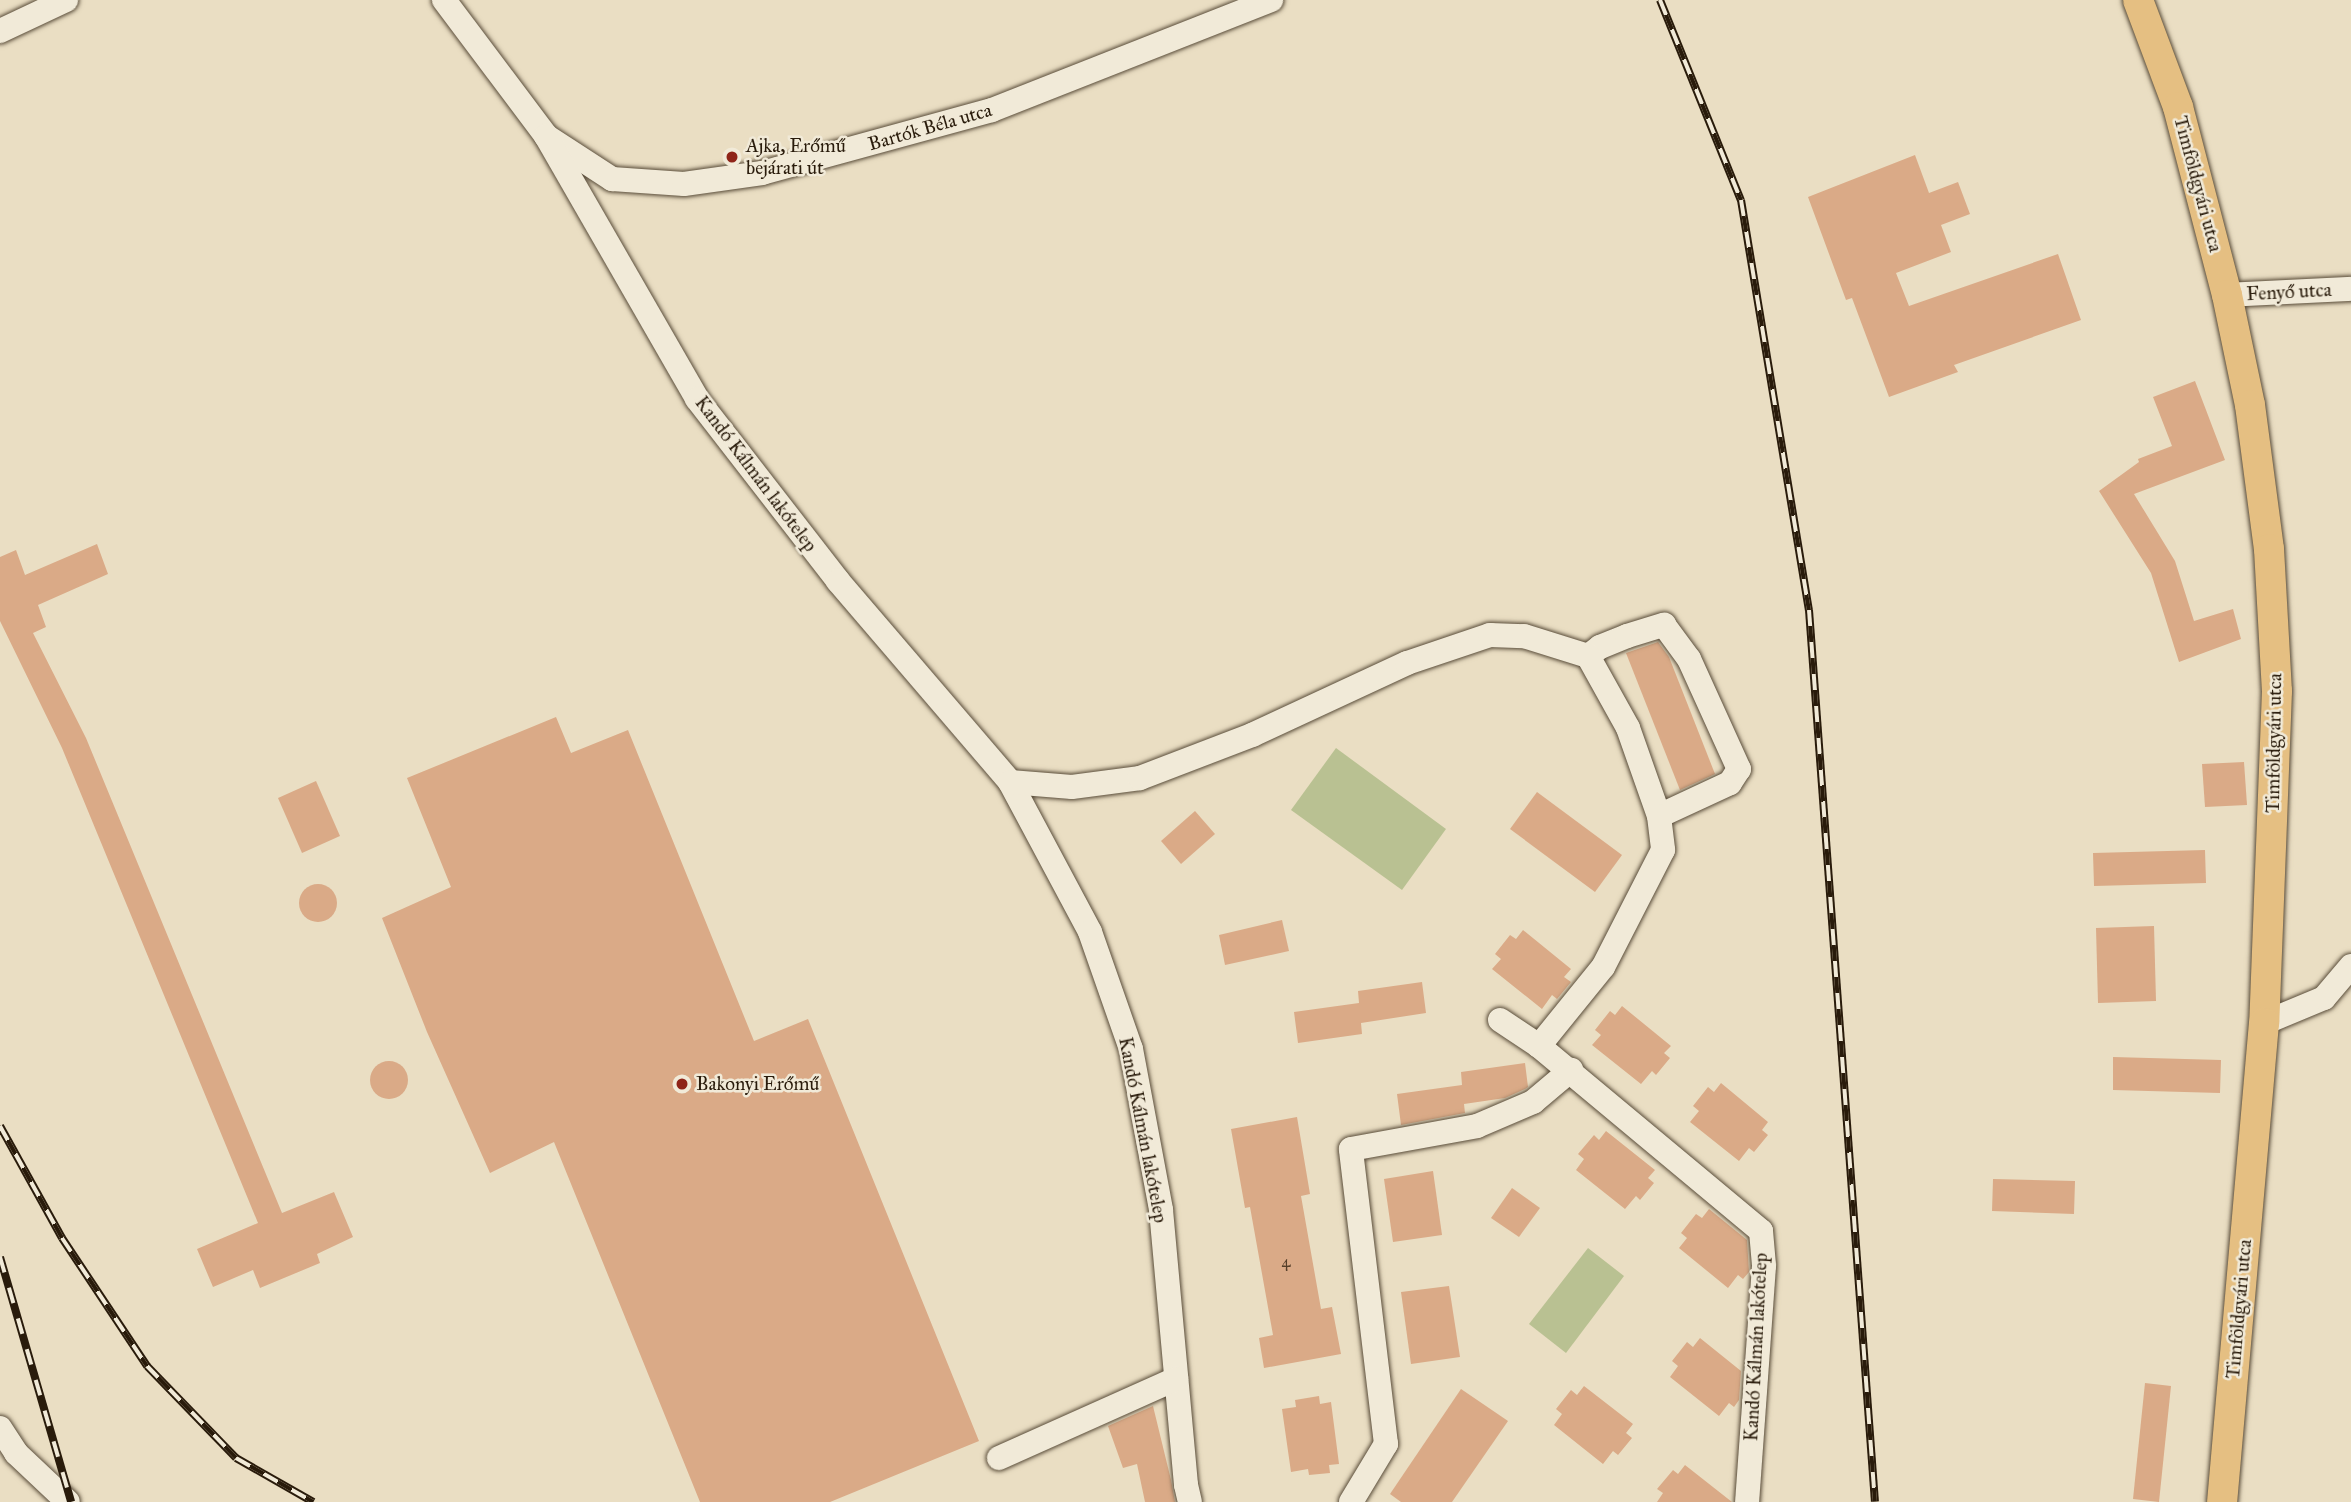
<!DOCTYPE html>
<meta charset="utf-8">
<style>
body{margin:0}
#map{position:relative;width:2351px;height:1502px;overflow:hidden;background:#eadec3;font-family:"IM FELL Great Primer",serif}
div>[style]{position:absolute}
.green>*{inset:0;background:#b9c192}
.building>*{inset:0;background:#daaa87}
.round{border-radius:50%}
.roads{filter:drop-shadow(0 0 2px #594c39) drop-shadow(0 0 2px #594c39)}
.minor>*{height:24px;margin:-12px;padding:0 12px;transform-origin:12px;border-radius:12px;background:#f1ead8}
.major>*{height:30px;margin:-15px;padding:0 15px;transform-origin:15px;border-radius:15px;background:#e5bf82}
.rail>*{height:8px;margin-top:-4px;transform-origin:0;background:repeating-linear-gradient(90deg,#f1ead8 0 16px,#291b0b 0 32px);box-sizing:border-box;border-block:2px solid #291b0b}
.dots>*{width:19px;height:19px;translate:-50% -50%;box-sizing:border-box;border:4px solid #f1ead8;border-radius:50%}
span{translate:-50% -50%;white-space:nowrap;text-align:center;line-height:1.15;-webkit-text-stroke:5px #f1ead8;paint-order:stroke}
.number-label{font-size:16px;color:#553f2a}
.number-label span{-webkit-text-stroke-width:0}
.street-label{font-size:19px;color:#291b0b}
.poi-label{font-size:19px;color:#291b0b}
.left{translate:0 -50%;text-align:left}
</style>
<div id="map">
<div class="green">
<i style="clip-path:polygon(1336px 748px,1446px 829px,1402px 890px,1291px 810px)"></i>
<i style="clip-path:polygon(1588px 1248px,1624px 1276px,1566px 1353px,1529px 1324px)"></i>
</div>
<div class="building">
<i style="clip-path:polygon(1915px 155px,1929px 193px,1958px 182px,1970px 214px,1941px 225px,1951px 252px,1896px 273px,1909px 306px,2058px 254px,2081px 320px,1954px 365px,1958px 372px,1889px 397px,1852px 298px,1846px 300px,1808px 197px)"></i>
<i style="clip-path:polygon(2195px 381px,2225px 460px,2134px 494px,2175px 561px,2194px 621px,2233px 609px,2241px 639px,2179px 662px,2151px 573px,2099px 491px,2139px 462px,2138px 459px,2172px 446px,2153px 397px)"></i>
<i style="clip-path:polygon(97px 544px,108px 574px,38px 605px,46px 627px,33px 633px,86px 738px,282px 1213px,334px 1192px,353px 1237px,317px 1254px,320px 1263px,260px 1288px,253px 1270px,213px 1287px,197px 1249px,258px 1223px,62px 748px,0 621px,0 557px,16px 550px,25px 575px)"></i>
<i style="clip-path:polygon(1658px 642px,1669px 657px,1715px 774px,1680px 790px,1626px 653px)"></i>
<i style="clip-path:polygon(556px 717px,571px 753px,628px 730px,754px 1041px,808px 1019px,979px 1441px,830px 1502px,700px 1502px,554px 1142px,490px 1173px,427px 1032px,382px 918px,451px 887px,407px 778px)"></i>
<i style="clip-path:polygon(2244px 762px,2247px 805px,2205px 807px,2202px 764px)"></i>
<i style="clip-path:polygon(316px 781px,340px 836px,302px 853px,278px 798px)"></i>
<i style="clip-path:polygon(1537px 792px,1622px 855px,1595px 892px,1510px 829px)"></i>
<i style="clip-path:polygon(1195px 811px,1215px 834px,1181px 864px,1161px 841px)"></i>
<i style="clip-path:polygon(2205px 850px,2206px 883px,2094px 886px,2093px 853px)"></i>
<i class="round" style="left:299px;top:884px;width:38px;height:38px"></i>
<i style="clip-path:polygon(1282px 920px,1289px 951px,1225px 965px,1219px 935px)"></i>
<i style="clip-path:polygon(2154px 926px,2156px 1001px,2098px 1003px,2096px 928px)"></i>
<i style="clip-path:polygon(1523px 930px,1571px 969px,1564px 977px,1571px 982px,1557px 999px,1552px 995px,1542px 1009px,1492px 969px,1501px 959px,1495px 954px,1510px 935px,1516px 939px)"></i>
<i style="clip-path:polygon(1422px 982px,1426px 1013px,1361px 1023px,1362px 1034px,1298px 1043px,1294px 1012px,1359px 1003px,1358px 991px)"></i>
<i style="clip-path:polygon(1622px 1006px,1671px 1046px,1664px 1053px,1670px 1058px,1656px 1075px,1652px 1071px,1641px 1084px,1592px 1045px,1601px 1035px,1595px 1030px,1610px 1011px,1615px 1015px)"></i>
<i style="clip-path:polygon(2113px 1057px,2221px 1060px,2220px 1093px,2113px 1090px)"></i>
<i class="round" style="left:370px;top:1061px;width:38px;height:38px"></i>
<i style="clip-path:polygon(1525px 1063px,1528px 1087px,1525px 1089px,1505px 1098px,1464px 1104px,1465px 1113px,1401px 1125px,1397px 1094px,1462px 1085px,1461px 1072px)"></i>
<i style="clip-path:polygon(1721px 1083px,1768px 1122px,1762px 1130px,1768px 1135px,1754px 1152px,1749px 1148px,1739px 1161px,1690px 1122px,1699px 1111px,1693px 1106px,1708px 1087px,1714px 1092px)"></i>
<i style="clip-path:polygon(1297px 1117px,1310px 1194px,1301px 1196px,1321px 1309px,1332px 1307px,1341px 1354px,1264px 1368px,1259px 1338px,1273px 1335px,1250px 1207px,1245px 1208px,1231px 1129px)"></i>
<i style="clip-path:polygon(1606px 1131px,1655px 1170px,1648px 1178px,1654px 1183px,1640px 1200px,1636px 1196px,1625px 1209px,1576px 1170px,1584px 1159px,1578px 1154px,1594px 1135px,1599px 1140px)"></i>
<i style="clip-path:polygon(1433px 1171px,1442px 1235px,1393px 1242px,1384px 1179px)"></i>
<i style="clip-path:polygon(1993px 1179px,2075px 1181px,2074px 1214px,1992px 1211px)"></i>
<i style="clip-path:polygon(1512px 1188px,1540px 1208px,1519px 1237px,1491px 1218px)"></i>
<i style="clip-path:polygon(1709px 1209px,1747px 1240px,1749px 1272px,1743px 1279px,1738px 1275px,1728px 1288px,1679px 1248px,1687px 1238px,1681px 1233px,1696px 1214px,1702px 1218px)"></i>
<i style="clip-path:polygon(1449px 1286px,1460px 1357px,1411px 1364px,1401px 1292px)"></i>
<i style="clip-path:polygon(1700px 1338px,1741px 1371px,1739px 1400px,1734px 1407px,1729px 1403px,1719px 1416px,1670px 1377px,1678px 1366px,1672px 1361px,1687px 1342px,1693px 1347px)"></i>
<i style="clip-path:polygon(2145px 1383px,2171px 1386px,2159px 1502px,2133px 1499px)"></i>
<i style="clip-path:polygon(1584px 1386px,1633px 1424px,1626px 1433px,1632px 1438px,1618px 1455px,1613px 1451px,1603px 1464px,1554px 1425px,1562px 1414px,1556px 1409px,1571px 1390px,1577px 1395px)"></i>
<i style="clip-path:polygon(1461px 1389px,1508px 1421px,1452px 1502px,1401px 1502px,1390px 1494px)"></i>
<i style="clip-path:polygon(1319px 1396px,1320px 1404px,1331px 1402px,1339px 1464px,1329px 1465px,1330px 1473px,1309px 1475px,1308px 1469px,1291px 1472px,1282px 1409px,1296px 1407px,1295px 1400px)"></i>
<i style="clip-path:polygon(1153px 1406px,1171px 1480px,1175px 1502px,1145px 1502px,1137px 1464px,1123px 1468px,1108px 1426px)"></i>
<i style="clip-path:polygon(1685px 1465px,1732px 1502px,1657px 1502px,1663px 1493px,1657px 1489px,1673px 1470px,1678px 1474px)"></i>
</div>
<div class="roads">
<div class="minor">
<i style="left:444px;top:0;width:170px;rotate:53.1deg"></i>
<i style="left:546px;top:136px;width:79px;rotate:33.1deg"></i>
<i style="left:612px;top:179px;width:72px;rotate:4deg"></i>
<i style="left:684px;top:184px;width:79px;rotate:-8deg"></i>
<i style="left:762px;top:173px;width:238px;rotate:-15.3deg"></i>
<i style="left:992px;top:110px;width:300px;rotate:-21.5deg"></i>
<i style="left:0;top:31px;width:73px;rotate:-25.2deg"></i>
<i style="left:546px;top:136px;width:303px;rotate:60.1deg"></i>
<i style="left:697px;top:399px;width:230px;rotate:52.2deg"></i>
<i style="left:838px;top:581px;width:265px;rotate:49.4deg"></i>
<i style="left:1010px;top:782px;width:170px;rotate:61.9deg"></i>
<i style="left:1090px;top:932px;width:124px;rotate:70.7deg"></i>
<i style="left:1131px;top:1049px;width:164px;rotate:79.4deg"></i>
<i style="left:1161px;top:1210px;width:276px;rotate:84.8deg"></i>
<i style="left:1186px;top:1485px;width:17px;rotate:77deg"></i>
<i style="left:2227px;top:295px;width:124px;rotate:-2.8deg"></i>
<i style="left:1588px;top:656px;width:15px;rotate:-37deg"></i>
<i style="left:1600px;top:647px;width:29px;rotate:-22deg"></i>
<i style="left:1627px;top:636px;width:39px;rotate:-17deg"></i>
<i style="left:1664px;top:625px;width:42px;rotate:53.7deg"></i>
<i style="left:1689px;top:659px;width:121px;rotate:65.6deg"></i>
<i style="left:1739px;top:769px;width:17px;rotate:123deg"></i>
<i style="left:1730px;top:783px;width:78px;rotate:155.1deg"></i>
<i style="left:1010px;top:782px;width:62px;rotate:4.6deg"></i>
<i style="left:1072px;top:787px;width:69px;rotate:-7.5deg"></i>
<i style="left:1140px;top:778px;width:120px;rotate:-21deg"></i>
<i style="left:1252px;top:735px;width:171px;rotate:-24.9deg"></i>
<i style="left:1407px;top:663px;width:88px;rotate:-18.6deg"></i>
<i style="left:1490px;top:635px;width:34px;rotate:2deg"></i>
<i style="left:1524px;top:636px;width:67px;rotate:17.4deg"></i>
<i style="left:1588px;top:656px;width:82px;rotate:60.9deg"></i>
<i style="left:1628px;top:728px;width:93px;rotate:70.6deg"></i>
<i style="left:1659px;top:816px;width:34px;rotate:83deg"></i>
<i style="left:1663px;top:850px;width:131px;rotate:117.1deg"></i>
<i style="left:1603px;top:967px;width:102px;rotate:129deg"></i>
<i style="left:1539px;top:1046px;width:289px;rotate:39.8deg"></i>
<i style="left:1761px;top:1231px;width:35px;rotate:85deg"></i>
<i style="left:1764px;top:1266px;width:237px;rotate:94.1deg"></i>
<i style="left:1500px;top:1020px;width:47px;rotate:33.7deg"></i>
<i style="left:2264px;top:1023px;width:65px;rotate:-22.6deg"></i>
<i style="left:2324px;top:998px;width:42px;rotate:-49.8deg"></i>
<i style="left:0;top:1428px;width:30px;rotate:57deg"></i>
<i style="left:16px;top:1453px;width:71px;rotate:43.3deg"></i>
<i style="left:999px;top:1458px;width:194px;rotate:-24.1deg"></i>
<i style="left:1351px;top:1502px;width:68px;rotate:-58.9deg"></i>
<i style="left:1386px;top:1444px;width:297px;rotate:-96.8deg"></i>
<i style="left:1351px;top:1149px;width:128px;rotate:-10.3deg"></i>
<i style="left:1477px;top:1126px;width:61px;rotate:-23.2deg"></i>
<i style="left:1533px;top:1102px;width:50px;rotate:-40.1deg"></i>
</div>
<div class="major">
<i style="left:2138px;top:0;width:114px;rotate:69.5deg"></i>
<i style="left:2178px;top:107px;width:194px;rotate:75.4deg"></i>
<i style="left:2227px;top:295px;width:112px;rotate:78.2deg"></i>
<i style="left:2250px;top:405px;width:145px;rotate:82.5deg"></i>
<i style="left:2269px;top:549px;width:142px;rotate:86.8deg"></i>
<i style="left:2277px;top:691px;width:332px;rotate:92.2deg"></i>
<i style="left:2264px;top:1023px;width:481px;rotate:95deg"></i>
</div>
</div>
<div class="rail">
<i style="left:1660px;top:0;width:216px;rotate:68deg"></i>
<i style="left:1741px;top:200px;width:416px;rotate:80.6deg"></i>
<i style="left:1809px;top:610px;width:894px;rotate:85.77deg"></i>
<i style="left:0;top:1126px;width:128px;rotate:61deg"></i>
<i style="left:62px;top:1238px;width:154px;rotate:56.4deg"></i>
<i style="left:147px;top:1366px;width:128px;rotate:45.9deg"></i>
<i style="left:236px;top:1458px;width:89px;rotate:29.7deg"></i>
<i style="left:0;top:1257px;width:255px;rotate:73.8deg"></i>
</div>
<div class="dots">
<i style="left:732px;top:157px;background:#8f2418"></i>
<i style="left:682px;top:1084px;background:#8f2418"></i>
</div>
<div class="number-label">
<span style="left:1286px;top:1262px">4</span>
</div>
<div class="street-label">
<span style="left:930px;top:127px;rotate:-16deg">Bartók Béla utca</span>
<span style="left:2198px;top:184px;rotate:75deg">Timföldgyári utca</span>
<span style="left:2289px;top:292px;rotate:-3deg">Fenyő utca</span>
<span style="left:756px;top:474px;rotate:53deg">Kandó Kálmán lakótelep</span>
<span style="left:2274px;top:743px;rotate:-89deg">Timföldgyári utca</span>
<span style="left:1143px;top:1130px;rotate:79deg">Kandó Kálmán lakótelep</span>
<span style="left:2239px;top:1309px;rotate:-85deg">Timföldgyári utca</span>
<span style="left:1756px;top:1347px;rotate:-87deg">Kandó Kálmán lakótelep</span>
</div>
<div class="poi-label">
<span class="left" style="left:746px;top:157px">Ajka, Erőmű<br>bejárati út</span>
<span class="left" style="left:696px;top:1084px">Bakonyi Erőmű</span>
</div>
</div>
